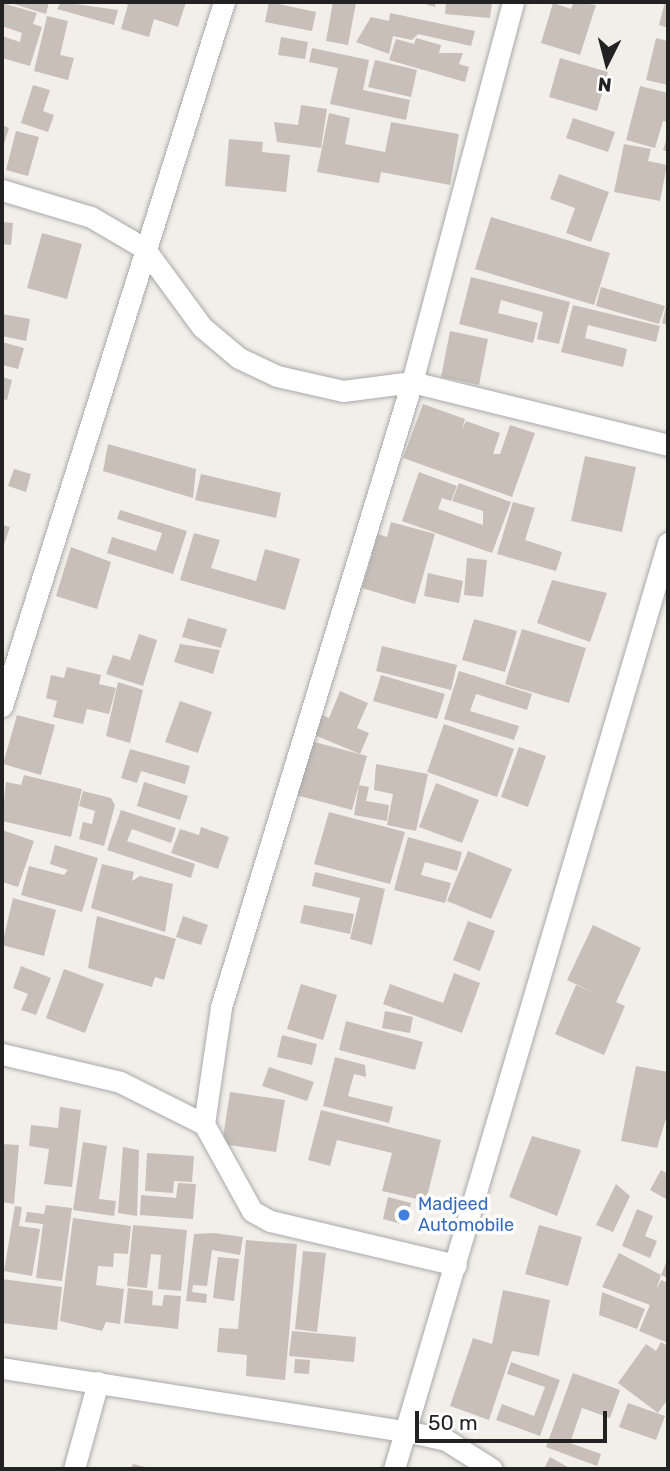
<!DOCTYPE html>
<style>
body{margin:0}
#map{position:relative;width:670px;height:1471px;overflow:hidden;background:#f2efe9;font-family:Rubik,sans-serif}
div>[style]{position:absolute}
.building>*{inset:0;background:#c7bfb8}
.roads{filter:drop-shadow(0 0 2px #a9a9a9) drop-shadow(0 0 2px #a9a9a9)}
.minor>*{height:21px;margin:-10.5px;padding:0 10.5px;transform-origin:10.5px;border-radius:10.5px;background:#fff}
.dots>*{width:19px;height:19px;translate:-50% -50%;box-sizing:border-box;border:4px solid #fff;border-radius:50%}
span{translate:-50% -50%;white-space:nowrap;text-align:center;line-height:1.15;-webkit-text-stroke:7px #fff;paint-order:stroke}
.shop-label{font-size:18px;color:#366cbe}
.left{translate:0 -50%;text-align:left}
.frame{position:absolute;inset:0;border:4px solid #222;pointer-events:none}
.north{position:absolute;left:572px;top:28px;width:70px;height:70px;-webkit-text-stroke:5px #fff;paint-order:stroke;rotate:186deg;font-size:19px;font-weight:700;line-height:28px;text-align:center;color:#222}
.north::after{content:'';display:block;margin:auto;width:24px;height:32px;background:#222;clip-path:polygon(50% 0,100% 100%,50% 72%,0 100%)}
.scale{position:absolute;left:415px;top:1411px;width:192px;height:32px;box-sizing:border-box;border:4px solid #222;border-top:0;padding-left:9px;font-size:21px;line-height:24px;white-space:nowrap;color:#222;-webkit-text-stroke:5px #fff;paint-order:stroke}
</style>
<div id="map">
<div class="building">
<i style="clip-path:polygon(7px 2px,49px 2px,46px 14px)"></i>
<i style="clip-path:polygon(61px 2px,118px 10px,114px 25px,57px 9px)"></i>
<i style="clip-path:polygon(120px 2px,186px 2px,178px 27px,154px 19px,149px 37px,121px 29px,128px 5px)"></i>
<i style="clip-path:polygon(269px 2px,316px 12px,312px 31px,265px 22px)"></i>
<i style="clip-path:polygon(333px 2px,356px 3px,348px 45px,326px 41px)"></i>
<i style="clip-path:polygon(418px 2px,436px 2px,435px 7px)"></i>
<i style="clip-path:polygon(446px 2px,492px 2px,490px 18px,445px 14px)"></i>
<i style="clip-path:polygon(574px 2px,596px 5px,580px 55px,541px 43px,553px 3px,571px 9px)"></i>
<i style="clip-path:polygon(665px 2px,668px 2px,668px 28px,659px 25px)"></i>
<i style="clip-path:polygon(2px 3px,37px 13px,33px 24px,42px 27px,30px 66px,2px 58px,2px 36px,20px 42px,22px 33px,2px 26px)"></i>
<i style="clip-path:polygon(390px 13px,475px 31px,471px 46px,418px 34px,412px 40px,393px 36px,389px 54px,356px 42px,371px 17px,389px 21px)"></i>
<i style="clip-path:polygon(47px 16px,68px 21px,60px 55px,74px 58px,68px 80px,34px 71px)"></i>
<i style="clip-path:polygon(281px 37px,308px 42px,305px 59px,278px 55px)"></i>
<i style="clip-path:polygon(416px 38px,441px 45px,439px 53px,463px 53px,459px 64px,469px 67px,465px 82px,389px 60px,396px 39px,414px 44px)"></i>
<i style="clip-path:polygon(656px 38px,668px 41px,668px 85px,646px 80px)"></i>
<i style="clip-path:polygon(312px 48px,369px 60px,363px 90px,410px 100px,406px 120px,330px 104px,338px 68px,309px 62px)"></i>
<i style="clip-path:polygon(560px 58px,608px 72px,597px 111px,549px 97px)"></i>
<i style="clip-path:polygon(375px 60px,417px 70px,411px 97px,368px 87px)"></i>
<i style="clip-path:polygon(33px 85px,50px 90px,43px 111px,54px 115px,48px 132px,21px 123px)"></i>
<i style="clip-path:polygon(640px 86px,668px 93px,668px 122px,663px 121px,655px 148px,626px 140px)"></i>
<i style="clip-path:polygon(301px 105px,327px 109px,321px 148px,277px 142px,274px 122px,298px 125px)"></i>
<i style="clip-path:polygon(329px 113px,350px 118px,345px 144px,385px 152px,391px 122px,459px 134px,450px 185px,381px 172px,379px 183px,317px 172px)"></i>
<i style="clip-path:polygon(573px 118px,615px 132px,608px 152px,566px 138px)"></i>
<i style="clip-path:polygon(2px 125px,9px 128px,2px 150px)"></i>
<i style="clip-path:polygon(16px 131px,39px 137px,28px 176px,6px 170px)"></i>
<i style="clip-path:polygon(668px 134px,668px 152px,663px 150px)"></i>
<i style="clip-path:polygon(229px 139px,263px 142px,262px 152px,290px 155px,286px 192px,225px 186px)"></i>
<i style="clip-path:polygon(624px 144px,651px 149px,648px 161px,667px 165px,660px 201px,614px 192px)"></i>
<i style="clip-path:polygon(559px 174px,609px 192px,591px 242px,566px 233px,575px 208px,550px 199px)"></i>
<i style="clip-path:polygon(491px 217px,610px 253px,594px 305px,475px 269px)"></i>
<i style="clip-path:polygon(2px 222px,13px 223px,11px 245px,2px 244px)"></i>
<i style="clip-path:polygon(42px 233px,82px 244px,67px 299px,27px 288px)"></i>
<i style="clip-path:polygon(471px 277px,570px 302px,559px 344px,537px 339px,543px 312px,501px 300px,498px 313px,538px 323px,533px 343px,459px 324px)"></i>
<i style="clip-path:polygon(601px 287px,665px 306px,659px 324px,596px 306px)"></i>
<i style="clip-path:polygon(667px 303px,668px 303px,668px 325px,662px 323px)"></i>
<i style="clip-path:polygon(573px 305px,660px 326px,656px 342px,588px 325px,585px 338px,627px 349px,623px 367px,561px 352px)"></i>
<i style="clip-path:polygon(2px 314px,30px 319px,26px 341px,2px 336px)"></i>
<i style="clip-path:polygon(450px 331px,488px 339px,479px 385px,441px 377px)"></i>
<i style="clip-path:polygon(2px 342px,24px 348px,18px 369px,2px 365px)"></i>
<i style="clip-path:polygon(2px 377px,12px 380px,7px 400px,2px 399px)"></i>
<i style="clip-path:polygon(423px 404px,465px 419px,462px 429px,466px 421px,500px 433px,493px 454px,500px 454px,510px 425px,535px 433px,512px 497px,403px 458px)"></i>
<i style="clip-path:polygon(108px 444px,196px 469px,193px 498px,103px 471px)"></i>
<i style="clip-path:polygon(585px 456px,636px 467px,622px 532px,571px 521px)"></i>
<i style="clip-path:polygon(14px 469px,31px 474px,26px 492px,8px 486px)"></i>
<i style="clip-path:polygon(419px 472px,457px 486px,451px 501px,442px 498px,438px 509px,483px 525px,483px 511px,452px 501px,459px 483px,511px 502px,492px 553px,402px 521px)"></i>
<i style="clip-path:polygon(201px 474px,281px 493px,276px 518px,195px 500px)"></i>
<i style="clip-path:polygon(513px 502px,535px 508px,525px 540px,562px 552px,556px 571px,497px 554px)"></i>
<i style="clip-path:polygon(120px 510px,187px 531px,173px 574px,107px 553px,112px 537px,156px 551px,162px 533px,117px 519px)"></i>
<i style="clip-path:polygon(391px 522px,435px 534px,415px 604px,362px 588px,378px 534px,387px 537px)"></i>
<i style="clip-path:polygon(2px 525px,10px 527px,2px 550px)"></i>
<i style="clip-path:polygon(194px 533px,220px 540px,211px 568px,256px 581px,265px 549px,300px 559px,285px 610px,180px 580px)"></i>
<i style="clip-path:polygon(71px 547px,111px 562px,97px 609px,56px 596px)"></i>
<i style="clip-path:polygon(467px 558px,487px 560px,483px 597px,464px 595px)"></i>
<i style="clip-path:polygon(428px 573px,463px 581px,459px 603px,424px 596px)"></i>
<i style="clip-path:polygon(552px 580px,607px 593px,590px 642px,537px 623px)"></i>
<i style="clip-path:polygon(188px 618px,227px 629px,221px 648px,182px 637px)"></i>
<i style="clip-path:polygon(474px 619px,517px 631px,505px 672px,462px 660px)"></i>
<i style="clip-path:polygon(522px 629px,586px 648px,569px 703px,505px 684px)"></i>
<i style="clip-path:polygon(139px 634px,157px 640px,143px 686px,106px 674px,113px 655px,130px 660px)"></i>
<i style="clip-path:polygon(180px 644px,220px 650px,213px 674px,174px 662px)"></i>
<i style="clip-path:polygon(382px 646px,457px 665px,451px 690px,376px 671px)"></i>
<i style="clip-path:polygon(67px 667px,101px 675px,99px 684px,116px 688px,109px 714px,87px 709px,83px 724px,53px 717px,57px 701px,46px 698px,51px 675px,64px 678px)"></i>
<i style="clip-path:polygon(459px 671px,532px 694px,527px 710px,476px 694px,470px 711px,519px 726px,514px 740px,444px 719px)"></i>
<i style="clip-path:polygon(381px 675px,445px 694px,437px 719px,373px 701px)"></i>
<i style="clip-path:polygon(118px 682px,143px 690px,130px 743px,106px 736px)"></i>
<i style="clip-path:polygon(340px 691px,368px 703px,357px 728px,369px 733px,360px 754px,312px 734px,320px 714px,329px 718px)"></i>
<i style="clip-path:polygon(180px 701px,212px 712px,198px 753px,165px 742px)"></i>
<i style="clip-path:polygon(17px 715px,55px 725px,41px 775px,3px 764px)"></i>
<i style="clip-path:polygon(444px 724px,514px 749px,497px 797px,427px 772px)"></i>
<i style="clip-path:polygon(311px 741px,367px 756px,352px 810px,296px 795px)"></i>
<i style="clip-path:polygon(519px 747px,546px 756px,528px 807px,501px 797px)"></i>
<i style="clip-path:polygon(130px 749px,190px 766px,185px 784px,141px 771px,137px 783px,121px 778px)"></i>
<i style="clip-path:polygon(376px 764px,428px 774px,416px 831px,387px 825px,393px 794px,374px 790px)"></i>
<i style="clip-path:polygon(24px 775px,82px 789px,71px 837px,2px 821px,6px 782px,21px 785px)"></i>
<i style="clip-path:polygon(144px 782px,188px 796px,180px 820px,137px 806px)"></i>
<i style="clip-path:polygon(436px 783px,479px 800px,462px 843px,419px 827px)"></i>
<i style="clip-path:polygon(359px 785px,369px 787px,366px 801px,389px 805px,387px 821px,354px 815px)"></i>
<i style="clip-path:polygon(83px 791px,111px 798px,115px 805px,104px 846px,79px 839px,83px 822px,92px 824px,95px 811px,79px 806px)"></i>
<i style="clip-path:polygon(121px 810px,176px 828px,171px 843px,132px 829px,127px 841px,195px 864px,191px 878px,107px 850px)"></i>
<i style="clip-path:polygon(329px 812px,405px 832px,390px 884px,314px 864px)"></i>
<i style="clip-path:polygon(201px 827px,229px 837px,218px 869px,171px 853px,180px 829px,199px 835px)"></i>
<i style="clip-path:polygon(2px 830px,34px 841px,18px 887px,2px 882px)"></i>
<i style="clip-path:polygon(408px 837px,462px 852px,457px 871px,425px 862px,421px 875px,451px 883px,445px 903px,394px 890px)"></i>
<i style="clip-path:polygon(55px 845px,98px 858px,82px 912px,21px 895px,29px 866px,64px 875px,68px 870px,50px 864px)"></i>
<i style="clip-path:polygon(468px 851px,512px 869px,491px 919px,447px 901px)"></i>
<i style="clip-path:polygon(102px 864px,134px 872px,132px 881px,140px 876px,173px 884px,165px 932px,91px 908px)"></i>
<i style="clip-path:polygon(315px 872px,385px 889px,372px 945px,350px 939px,360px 898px,312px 886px)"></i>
<i style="clip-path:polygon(13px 898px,56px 910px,44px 956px,2px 945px)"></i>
<i style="clip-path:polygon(304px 905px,354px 914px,350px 934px,300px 923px)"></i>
<i style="clip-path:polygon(97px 916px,176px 939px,164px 980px,155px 977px,152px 987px,88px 968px)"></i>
<i style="clip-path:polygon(183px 916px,208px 925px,201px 945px,176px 937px)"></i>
<i style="clip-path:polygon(468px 921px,495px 931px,480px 971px,453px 960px)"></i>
<i style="clip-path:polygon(593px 925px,641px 948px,616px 1002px,625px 1006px,604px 1055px,555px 1034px,576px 985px,595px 993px,567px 980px)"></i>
<i style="clip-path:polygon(21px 966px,51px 978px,36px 1015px,21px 1010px,28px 994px,13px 988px)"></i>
<i style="clip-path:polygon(64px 969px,104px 984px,85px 1033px,46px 1018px)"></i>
<i style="clip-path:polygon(454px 973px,480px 983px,462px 1033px,383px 1004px,390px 984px,443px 1003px)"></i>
<i style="clip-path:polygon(301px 984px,337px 995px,323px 1040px,287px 1029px)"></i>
<i style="clip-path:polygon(385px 1011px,413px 1017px,410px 1033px,382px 1028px)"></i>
<i style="clip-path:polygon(346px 1021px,423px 1042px,415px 1070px,339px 1050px)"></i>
<i style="clip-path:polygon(282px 1035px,317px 1044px,312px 1065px,277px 1057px)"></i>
<i style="clip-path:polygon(335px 1057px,365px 1065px,366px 1077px,354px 1074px,348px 1096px,393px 1107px,389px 1123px,323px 1106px)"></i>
<i style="clip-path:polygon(636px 1066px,668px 1072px,668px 1112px,657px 1148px,621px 1141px)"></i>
<i style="clip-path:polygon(269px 1067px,314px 1082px,307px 1101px,262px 1086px)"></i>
<i style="clip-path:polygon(230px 1092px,285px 1100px,276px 1152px,222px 1144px)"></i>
<i style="clip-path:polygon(60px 1107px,81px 1110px,72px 1187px,44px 1184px,49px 1149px,29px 1146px,31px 1125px,58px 1128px)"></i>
<i style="clip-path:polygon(321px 1110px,441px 1140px,426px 1201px,382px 1191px,392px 1153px,337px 1140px,330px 1166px,308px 1160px)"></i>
<i style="clip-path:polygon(532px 1136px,581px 1150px,557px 1216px,509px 1197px)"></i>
<i style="clip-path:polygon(83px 1142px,107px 1146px,99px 1199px,116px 1201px,114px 1216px,73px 1210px)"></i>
<i style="clip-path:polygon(2px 1144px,19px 1145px,14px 1204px,2px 1202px)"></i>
<i style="clip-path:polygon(123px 1147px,139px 1150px,137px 1216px,118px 1213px)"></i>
<i style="clip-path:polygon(147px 1153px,194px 1156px,192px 1182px,174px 1181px,173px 1193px,145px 1191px)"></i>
<i style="clip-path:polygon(661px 1170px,668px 1174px,668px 1200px,650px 1190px)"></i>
<i style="clip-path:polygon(178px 1183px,196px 1184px,193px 1219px,140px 1215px,141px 1195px,176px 1198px)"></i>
<i style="clip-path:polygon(616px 1184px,630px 1196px,613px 1232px,596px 1225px)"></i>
<i style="clip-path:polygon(388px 1197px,411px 1203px,405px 1225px,383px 1219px)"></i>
<i style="clip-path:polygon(46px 1205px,72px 1208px,62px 1281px,36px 1278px,43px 1224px,25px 1222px,27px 1212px,44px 1214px)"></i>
<i style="clip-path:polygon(15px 1206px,22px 1207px,19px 1226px,40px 1229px,32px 1276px,4px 1271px)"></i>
<i style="clip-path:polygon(637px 1209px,653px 1216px,645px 1236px,657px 1241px,650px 1258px,622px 1246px)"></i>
<i style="clip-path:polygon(73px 1218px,131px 1226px,128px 1254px,114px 1253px,113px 1267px,98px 1266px,96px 1285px,124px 1289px,120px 1324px,106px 1322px,102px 1331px,60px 1321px)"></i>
<i style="clip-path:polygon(133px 1225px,187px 1230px,181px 1291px,158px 1289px,161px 1255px,151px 1254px,147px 1288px,127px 1286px)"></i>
<i style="clip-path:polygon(539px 1225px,582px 1237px,568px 1286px,525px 1274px)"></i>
<i style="clip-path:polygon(214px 1233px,243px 1237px,240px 1255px,212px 1250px,207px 1286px,193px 1285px,192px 1292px,207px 1294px,206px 1303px,186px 1301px,194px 1234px)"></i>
<i style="clip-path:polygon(246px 1240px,297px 1244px,285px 1380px,246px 1376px,247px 1355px,217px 1352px,219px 1328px,238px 1329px)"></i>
<i style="clip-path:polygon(303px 1251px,326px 1253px,317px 1332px,295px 1329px)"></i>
<i style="clip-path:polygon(619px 1253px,661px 1275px,668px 1258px,668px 1278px,661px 1275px,656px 1290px,661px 1280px,668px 1283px,668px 1343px,639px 1331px,650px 1305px,602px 1287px)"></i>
<i style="clip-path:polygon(218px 1257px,239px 1259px,234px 1301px,213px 1298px)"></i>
<i style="clip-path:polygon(2px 1279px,62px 1287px,57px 1330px,2px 1323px)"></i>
<i style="clip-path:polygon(128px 1288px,153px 1291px,152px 1305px,162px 1306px,164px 1295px,181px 1296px,178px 1329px,124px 1323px)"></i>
<i style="clip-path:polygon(503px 1290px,550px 1300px,539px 1356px,512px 1351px,489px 1420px,450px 1406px,473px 1338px,492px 1344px)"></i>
<i style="clip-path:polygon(602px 1292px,645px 1309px,637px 1329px,599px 1315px)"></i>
<i style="clip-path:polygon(292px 1331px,356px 1337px,354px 1362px,289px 1356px)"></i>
<i style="clip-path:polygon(661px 1342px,668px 1346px,668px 1399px,658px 1413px,618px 1383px,646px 1344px,656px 1351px)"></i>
<i style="clip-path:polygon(295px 1359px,310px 1360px,309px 1374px,294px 1373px)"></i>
<i style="clip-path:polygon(511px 1362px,560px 1380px,540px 1436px,496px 1420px,502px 1404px,534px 1416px,545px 1387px,507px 1374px)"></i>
<i style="clip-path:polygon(573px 1373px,620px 1390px,610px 1418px,582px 1408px,570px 1443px,601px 1454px,597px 1466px,546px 1447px)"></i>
<i style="clip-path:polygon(628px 1403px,665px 1416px,656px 1440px,619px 1427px)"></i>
<i style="clip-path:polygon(550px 1457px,571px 1469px,544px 1469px)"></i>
<i style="clip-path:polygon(133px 1464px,149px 1468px,149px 1469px,131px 1469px)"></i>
</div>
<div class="roads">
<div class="minor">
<i style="left:2px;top:190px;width:93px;rotate:16.9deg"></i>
<i style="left:91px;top:217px;width:61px;rotate:30.3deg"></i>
<i style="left:144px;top:248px;width:98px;rotate:53.7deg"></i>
<i style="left:202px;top:327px;width:48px;rotate:40deg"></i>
<i style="left:239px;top:358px;width:42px;rotate:25.3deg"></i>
<i style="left:277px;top:376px;width:68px;rotate:12.8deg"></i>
<i style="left:343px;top:391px;width:70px;rotate:-7.4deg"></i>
<i style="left:412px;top:382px;width:264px;rotate:13.8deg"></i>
<i style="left:2px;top:706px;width:738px;rotate:-72.5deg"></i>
<i style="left:2px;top:1054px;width:121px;rotate:13.3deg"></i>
<i style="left:120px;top:1082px;width:94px;rotate:26.6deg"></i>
<i style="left:204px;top:1124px;width:99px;rotate:61.1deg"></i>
<i style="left:252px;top:1211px;width:21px;rotate:29deg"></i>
<i style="left:270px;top:1221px;width:191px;rotate:13.3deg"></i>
<i style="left:204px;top:1124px;width:118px;rotate:-81.7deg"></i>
<i style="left:221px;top:1007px;width:654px;rotate:-73.01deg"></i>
<i style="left:412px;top:382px;width:393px;rotate:-75.1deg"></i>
<i style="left:2px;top:1368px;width:409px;rotate:8.9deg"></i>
<i style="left:406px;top:1431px;width:41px;rotate:12.7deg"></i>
<i style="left:446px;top:1440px;width:54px;rotate:32.2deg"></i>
<i style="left:74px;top:1469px;width:90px;rotate:-74.6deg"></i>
<i style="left:394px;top:1469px;width:966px;rotate:-73.52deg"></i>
</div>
</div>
<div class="dots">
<i style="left:404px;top:1215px;background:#3f7fe0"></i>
</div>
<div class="shop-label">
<span class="left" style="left:418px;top:1215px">Madjeed<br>Automobile</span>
</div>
<div class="frame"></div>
<div class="north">N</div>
<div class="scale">50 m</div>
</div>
